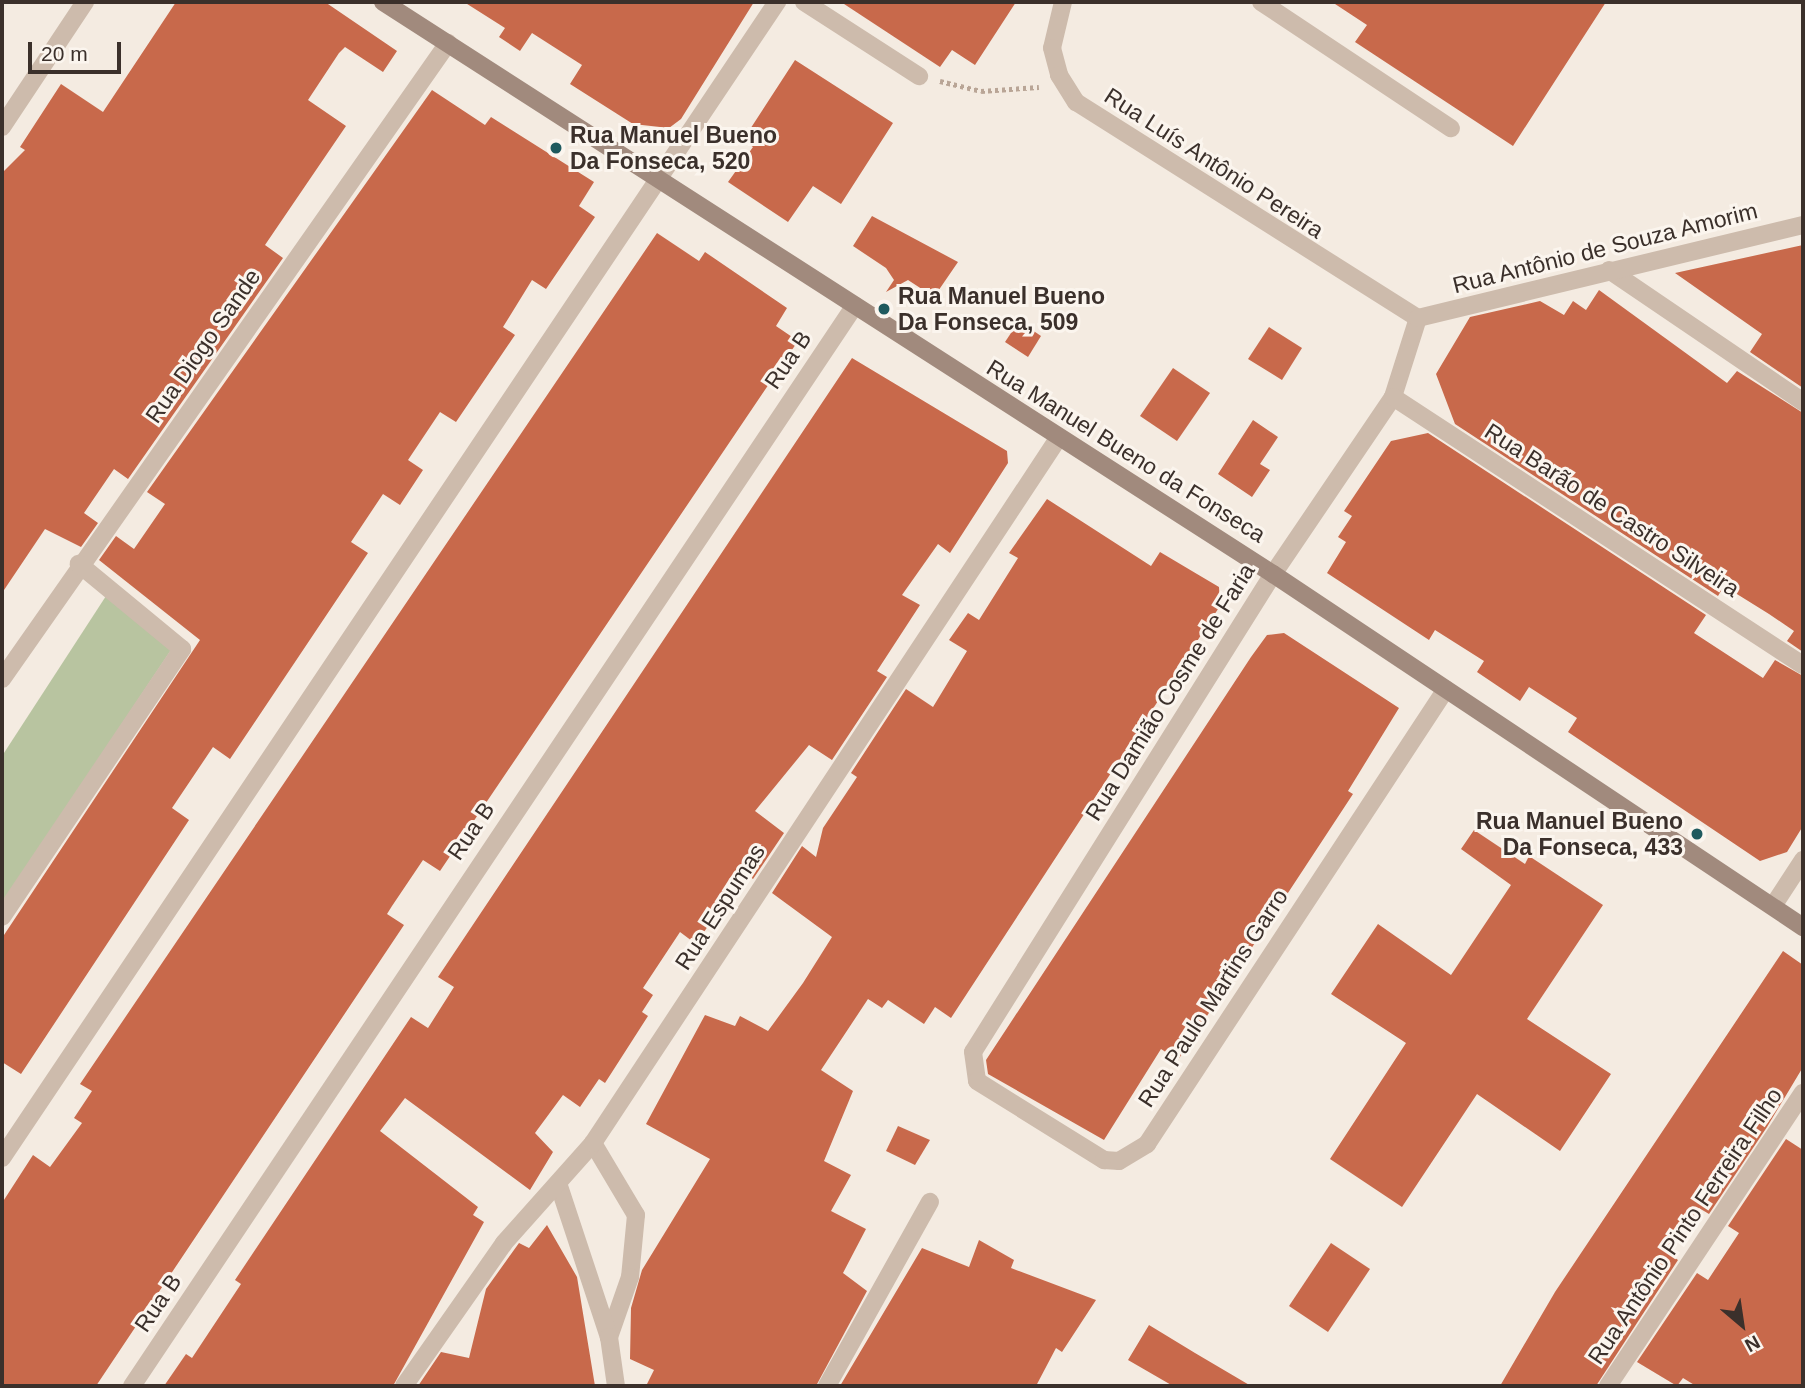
<!DOCTYPE html>
<meta charset="utf-8">
<style>
body{margin:0}
#map{position:relative;width:1805px;height:1388px;overflow:hidden;background:#f4ebe1;font-family:Arial,sans-serif}
div>[style]{position:absolute}
.green>*{inset:0;background:#b8c4a0}
.building>*{inset:0;background:#c8694b}
.path>*{height:4.5px;margin-top:-2.25px;transform-origin:0;background:repeating-linear-gradient(90deg,#b9a596 0 3.5px,transparent 0 7px)}
.street>*{height:18px;margin:-9px;padding:0 9px;transform-origin:9px;border-radius:9px;background:#cdbbac}
.secondary>*{height:18px;margin:-9px;padding:0 9px;transform-origin:9px;border-radius:9px;background:#a18a7d}
.dots>*{width:19px;height:19px;translate:-50% -50%;box-sizing:border-box;border:4px solid #fbf5ee;border-radius:50%}
span{translate:-50% -50%;white-space:nowrap;text-align:center;line-height:1.15;-webkit-text-stroke:6px #fbf5ee;paint-order:stroke}
.poi-label{font-size:23px;color:#3b302b;font-weight:700}
.left{translate:0 -50%;text-align:left}
.right{translate:-100% -50%;text-align:right}
.street-label{font-size:23px;color:#3b302b}
.frame{position:absolute;inset:0;border:4px solid #3b302b;pointer-events:none}
.north{position:absolute;left:1707px;top:1290px;width:70px;height:70px;-webkit-text-stroke:5px #fbf5ee;paint-order:stroke;rotate:151deg;font-size:19px;font-weight:700;line-height:28px;text-align:center;color:#3b302b}
.north::after{content:'';display:block;margin:auto;width:24px;height:32px;background:#3b302b;clip-path:polygon(50% 0,100% 100%,50% 72%,0 100%)}
.scale{position:absolute;left:28px;top:42px;width:93px;height:32px;box-sizing:border-box;border:4px solid #3b302b;border-top:0;padding-left:9px;font-size:21px;line-height:24px;white-space:nowrap;color:#3b302b;-webkit-text-stroke:5px #fbf5ee;paint-order:stroke}
</style>
<div id="map">
<div class="green">
<i style="clip-path:polygon(106px 596px,175px 644px,2px 904px,2px 756px)"></i>
</div>
<div class="building">
<i style="clip-path:polygon(176px 2px,325px 2px,397px 51px,383px 72px,345px 47px,339px 53px,308px 100px,346px 126px,265px 245px,283px 258px,128px 479px,114px 469px,84px 513px,98px 523px,81px 547px,45px 529px,2px 593px,2px 173px,25px 150px,20px 147px,61px 84px,103px 112px)"></i>
<i style="clip-path:polygon(464px 2px,754px 2px,681px 119px,669px 128px,633px 124px,570px 84px,582px 65px,532px 33px,520px 51px,499px 37px,505px 28px)"></i>
<i style="clip-path:polygon(841px 2px,1016px 2px,975px 65px,952px 50px,940px 67px)"></i>
<i style="clip-path:polygon(1332px 2px,1606px 2px,1513px 146px,1355px 42px,1367px 25px)"></i>
<i style="clip-path:polygon(795px 60px,893px 123px,841px 204px,813px 186px,788px 222px,728px 182px,753px 147px,743px 140px)"></i>
<i style="clip-path:polygon(432px 90px,485px 125px,491px 117px,594px 182px,579px 206px,595px 217px,546px 289px,532px 280px,503px 327px,515px 335px,456px 422px,440px 412px,408px 460px,423px 470px,400px 505px,383px 494px,351px 542px,368px 553px,230px 759px,213px 747px,172px 808px,189px 820px,21px 1074px,2px 1062px,2px 938px,200px 640px,99px 560px,116px 536px,134px 549px,165px 504px,147px 492px)"></i>
<i style="clip-path:polygon(872px 216px,958px 262px,934px 297px,908px 280px,886px 292px,894px 280px,886px 268px,853px 246px)"></i>
<i style="clip-path:polygon(657px 233px,699px 261px,705px 252px,787px 308px,776px 326px,798px 341px,440px 871px,423px 860px,392px 906px,387px 914px,404px 925px,96px 1386px,2px 1386px,2px 1203px,33px 1155px,50px 1167px,82px 1123px,74px 1118px,92px 1091px,80px 1084px)"></i>
<i style="clip-path:polygon(1803px 245px,1803px 388px,1750px 352px,1762px 334px,1675px 273px)"></i>
<i style="clip-path:polygon(1599px 290px,1727px 383px,1737px 371px,1803px 413px,1803px 652px,1787px 641px,1794px 631px,1769px 614px,1724px 586px,1718px 596px,1455px 424px,1436px 374px,1470px 317px,1540px 301px,1564px 315px,1573px 301px,1586px 310px)"></i>
<i style="clip-path:polygon(1019px 321px,1041px 336px,1028px 357px,1005px 342px)"></i>
<i style="clip-path:polygon(1269px 327px,1302px 348px,1282px 380px,1248px 359px)"></i>
<i style="clip-path:polygon(852px 358px,1007px 451px,1008px 463px,950px 553px,938px 544px,902px 595px,920px 605px,877px 671px,887px 677px,832px 760px,809px 745px,755px 811px,784px 833px,753px 879px,744px 872px,696px 944px,680px 932px,643px 988px,653px 995px,642px 1012px,648px 1016px,605px 1083px,599px 1079px,580px 1107px,563px 1095px,535px 1133px,553px 1152px,530px 1190px,405px 1098px,380px 1131px,478px 1207px,473px 1215px,484px 1222px,393px 1386px,164px 1386px,186px 1354px,192px 1358px,241px 1284px,235px 1280px,411px 1017px,428px 1028px,454px 987px,438px 977px)"></i>
<i style="clip-path:polygon(1173px 368px,1210px 393px,1177px 441px,1140px 416px)"></i>
<i style="clip-path:polygon(1253px 420px,1278px 437px,1260px 464px,1270px 470px,1252px 497px,1218px 474px)"></i>
<i style="clip-path:polygon(1428px 433px,1706px 615px,1694px 633px,1763px 678px,1775px 660px,1803px 676px,1803px 826px,1787px 852px,1760px 861px,1568px 732px,1577px 718px,1529px 687px,1520px 701px,1477px 672px,1484px 661px,1435px 630px,1429px 640px,1327px 573px,1346px 542px,1338px 537px,1352px 516px,1344px 511px,1391px 441px)"></i>
<i style="clip-path:polygon(1047px 499px,1151px 566px,1160px 552px,1197px 574px,1219px 587px,1220px 606px,951px 1018px,935px 1007px,924px 1024px,888px 1000px,882px 1008px,868px 999px,821px 1070px,853px 1091px,824px 1161px,851px 1175px,831px 1211px,866px 1229px,843px 1273px,867px 1291px,816px 1386px,646px 1386px,654px 1370px,630px 1359px,631px 1308px,642px 1270px,710px 1159px,646px 1124px,705px 1015px,735px 1026px,740px 1016px,768px 1031px,803px 983px,832px 937px,772px 893px,802px 846px,816px 857px,823px 828px,857px 777px,851px 773px,906px 689px,933px 707px,967px 651px,949px 640px,968px 613px,979px 620px,1018px 558px,1009px 553px)"></i>
<i style="clip-path:polygon(1284px 633px,1399px 708px,1348px 791px,1353px 794px,1178px 1060px,1161px 1049px,1104px 1140px,988px 1074px,986px 1060px,1251px 657px,1267px 635px)"></i>
<i style="clip-path:polygon(1474px 830px,1525px 864px,1529px 856px,1603px 905px,1527px 1019px,1611px 1074px,1560px 1151px,1477px 1094px,1402px 1207px,1330px 1159px,1406px 1043px,1331px 994px,1378px 924px,1451px 975px,1511px 885px,1461px 849px)"></i>
<i style="clip-path:polygon(1783px 951px,1803px 965px,1803px 1067px,1767px 1127px,1709px 1214px,1699px 1208px,1669px 1254px,1678px 1260px,1596px 1386px,1500px 1386px,1555px 1292px)"></i>
<i style="clip-path:polygon(898px 1126px,930px 1140px,915px 1165px,886px 1151px)"></i>
<i style="clip-path:polygon(1786px 1139px,1803px 1150px,1803px 1386px,1696px 1386px,1683px 1378px,1677px 1386px,1637px 1362px,1697px 1273px,1708px 1280px,1739px 1233px,1728px 1226px)"></i>
<i style="clip-path:polygon(547px 1225px,577px 1277px,595px 1386px,418px 1386px,441px 1352px,469px 1358px,486px 1289px,519px 1243px,529px 1248px)"></i>
<i style="clip-path:polygon(979px 1240px,1014px 1260px,1011px 1268px,1096px 1300px,1062px 1352px,1056px 1348px,1036px 1386px,840px 1386px,922px 1248px,969px 1267px)"></i>
<i style="clip-path:polygon(1331px 1243px,1370px 1269px,1328px 1332px,1289px 1306px)"></i>
<i style="clip-path:polygon(1149px 1325px,1195px 1353px,1251px 1386px,1173px 1386px,1128px 1360px)"></i>
</div>
<div class="path">
<i style="left:940px;top:81px;width:42px;rotate:13.7deg"></i>
<i style="left:981px;top:91px;width:58px;rotate:-3.9deg"></i>
<i style="left:637px;top:140px;width:13px;rotate:-51deg"></i>
<i style="left:645px;top:130px;width:17px;rotate:25deg"></i>
</div>
<div class="street">
<i style="left:804px;top:2px;width:137px;rotate:32.8deg"></i>
<i style="left:1063px;top:2px;width:47px;rotate:103.4deg"></i>
<i style="left:1052px;top:48px;width:28px;rotate:75deg"></i>
<i style="left:1059px;top:75px;width:32px;rotate:58deg"></i>
<i style="left:1076px;top:102px;width:404px;rotate:32.3deg"></i>
<i style="left:1261px;top:2px;width:228px;rotate:33.6deg"></i>
<i style="left:2px;top:127px;width:150px;rotate:-56.4deg"></i>
<i style="left:1609px;top:270px;width:235px;rotate:34.2deg"></i>
<i style="left:1418px;top:318px;width:83px;rotate:107.6deg"></i>
<i style="left:1393px;top:397px;width:214px;rotate:124.1deg"></i>
<i style="left:1273px;top:574px;width:564px;rotate:122.11deg"></i>
<i style="left:973px;top:1052px;width:29px;rotate:82deg"></i>
<i style="left:977px;top:1081px;width:150px;rotate:31.9deg"></i>
<i style="left:1104px;top:1160px;width:15px;rotate:4deg"></i>
<i style="left:1119px;top:1161px;width:33px;rotate:-31deg"></i>
<i style="left:1147px;top:1144px;width:544px;rotate:-56.69deg"></i>
<i style="left:1418px;top:318px;width:396px;rotate:-13.6deg"></i>
<i style="left:1393px;top:397px;width:490px;rotate:33.2deg"></i>
<i style="left:2px;top:679px;width:777px;rotate:-54.96deg"></i>
<i style="left:1773px;top:906px;width:55px;rotate:-56.9deg"></i>
<i style="left:2px;top:917px;width:323px;rotate:-56.1deg"></i>
<i style="left:182px;top:649px;width:134px;rotate:-140.5deg"></i>
<i style="left:593px;top:1143px;width:84px;rotate:59.2deg"></i>
<i style="left:636px;top:1215px;width:62px;rotate:95.5deg"></i>
<i style="left:630px;top:1277px;width:64px;rotate:109.3deg"></i>
<i style="left:2px;top:1158px;width:1392px;rotate:-56.16deg"></i>
<i style="left:558px;top:1183px;width:162px;rotate:71.7deg"></i>
<i style="left:609px;top:1337px;width:49px;rotate:81.9deg"></i>
<i style="left:132px;top:1386px;width:1300px;rotate:-56.22deg"></i>
<i style="left:404px;top:1386px;width:174px;rotate:-55deg"></i>
<i style="left:504px;top:1243px;width:134px;rotate:-48.3deg"></i>
<i style="left:593px;top:1143px;width:842px;rotate:-56.57deg"></i>
<i style="left:827px;top:1386px;width:211px;rotate:-60.8deg"></i>
<i style="left:1608px;top:1386px;width:352px;rotate:-56.4deg"></i>
</div>
<div class="secondary">
<i style="left:383px;top:2px;width:1058px;rotate:32.73deg"></i>
<i style="left:1273px;top:574px;width:637px;rotate:33.67deg"></i>
</div>
<div class="dots">
<i style="left:556px;top:148px;background:#1f5a5e"></i>
<i style="left:884px;top:309px;background:#1f5a5e"></i>
<i style="left:1697px;top:834px;background:#1f5a5e"></i>
</div>
<div class="poi-label">
<span class="left" style="left:570px;top:148px">Rua Manuel Bueno<br>Da Fonseca, 520</span>
<span class="left" style="left:898px;top:309px">Rua Manuel Bueno<br>Da Fonseca, 509</span>
<span class="right" style="left:1683px;top:834px">Rua Manuel Bueno<br>Da Fonseca, 433</span>
</div>
<div class="street-label">
<span style="left:1214px;top:163px;rotate:33deg">Rua Luís Antônio Pereira</span>
<span style="left:1605px;top:248px;rotate:-14deg">Rua Antônio de Souza Amorim</span>
<span style="left:203px;top:346px;rotate:-55deg">Rua Diogo Sande</span>
<span style="left:788px;top:360px;rotate:-56deg">Rua B</span>
<span style="left:1126px;top:451px;rotate:32deg">Rua Manuel Bueno da Fonseca</span>
<span style="left:1612px;top:510px;rotate:33deg">Rua Barão de Castro Silveira</span>
<span style="left:1170px;top:692px;rotate:-58deg">Rua Damião Cosme de Faria</span>
<span style="left:471px;top:831px;rotate:-56deg">Rua B</span>
<span style="left:720px;top:907px;rotate:-57deg">Rua Espumas</span>
<span style="left:1213px;top:998px;rotate:-57deg">Rua Paulo Martins Garro</span>
<span style="left:1685px;top:1226px;rotate:-56deg">Rua Antônio Pinto Ferreira Filho</span>
<span style="left:158px;top:1303px;rotate:-56deg">Rua B</span>
</div>
<div class="frame"></div>
<div class="north">N</div>
<div class="scale">20 m</div>
</div>
